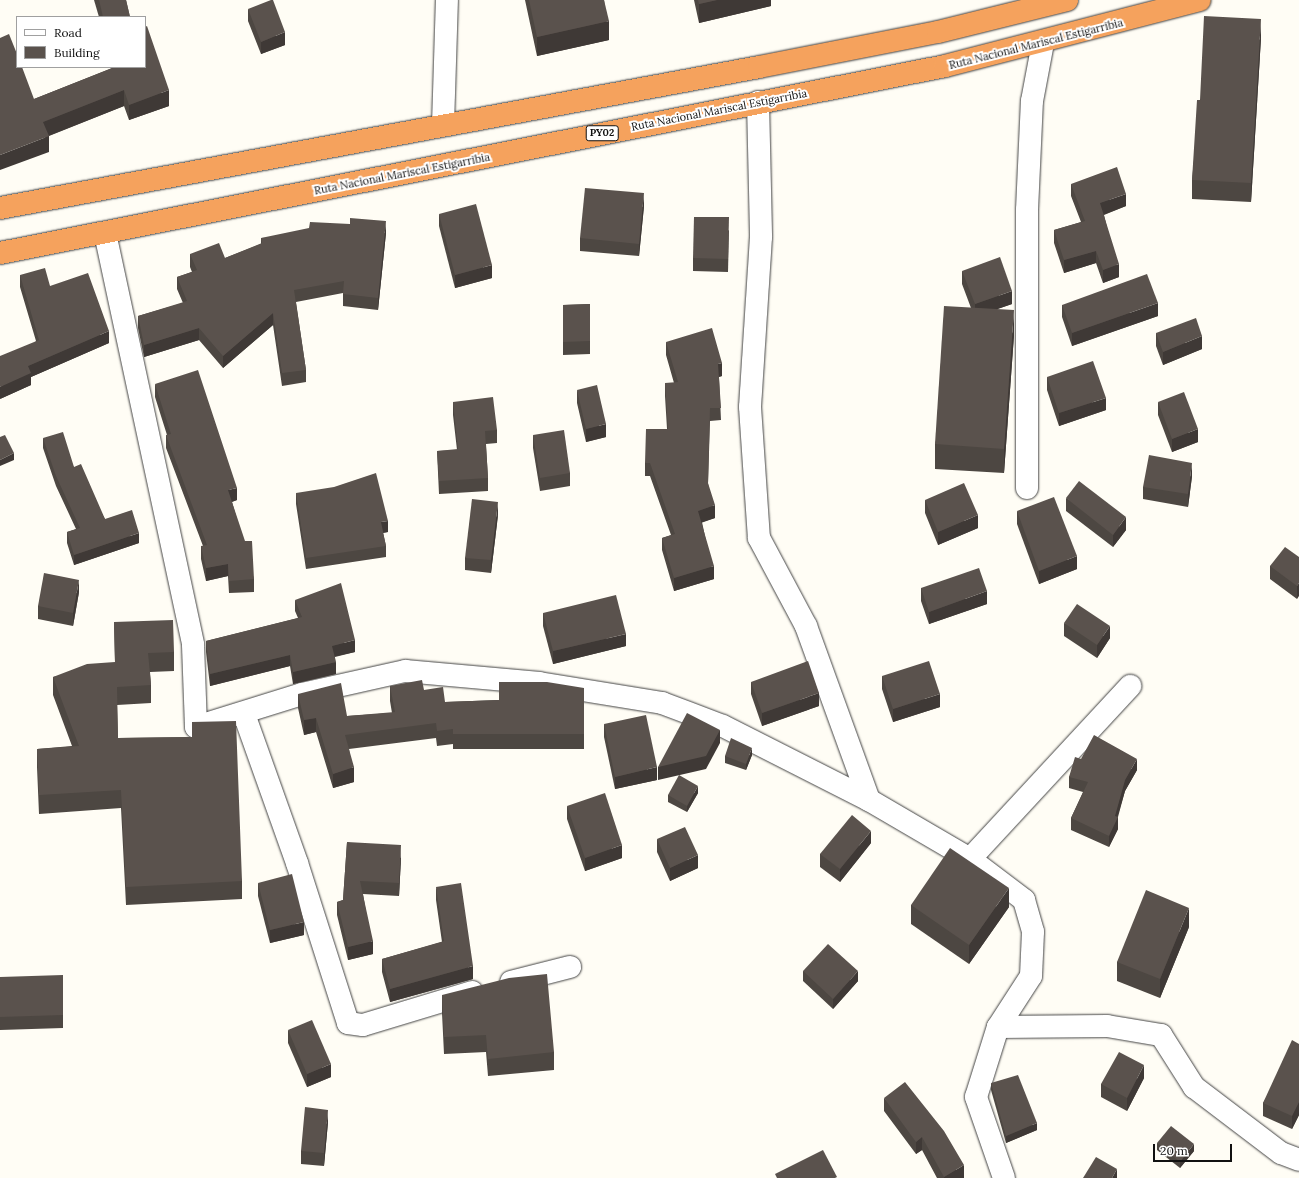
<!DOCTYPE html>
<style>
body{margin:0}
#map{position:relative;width:1299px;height:1178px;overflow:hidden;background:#fffdf5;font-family:Lora,serif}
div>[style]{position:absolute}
.roads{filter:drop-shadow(0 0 1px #444) drop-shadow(0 0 1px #444)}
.street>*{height:22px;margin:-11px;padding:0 11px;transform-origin:11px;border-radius:11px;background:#fff}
.highway>*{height:22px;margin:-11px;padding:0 11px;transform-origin:11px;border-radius:11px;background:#f5a25d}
.wall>*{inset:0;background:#4d4742}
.shaded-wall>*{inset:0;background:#3f3936}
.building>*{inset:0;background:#5a524d}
span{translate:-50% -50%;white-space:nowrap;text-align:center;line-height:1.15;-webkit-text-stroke:4px #fff;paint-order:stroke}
.shield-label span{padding:1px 3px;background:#fff;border:1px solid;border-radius:3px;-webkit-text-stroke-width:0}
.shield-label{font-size:10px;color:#111;font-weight:700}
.street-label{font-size:11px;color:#111}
.legend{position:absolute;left:16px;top:16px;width:130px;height:52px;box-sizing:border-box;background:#fff;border:1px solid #a0a0a0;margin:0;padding:5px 7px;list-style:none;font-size:12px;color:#111}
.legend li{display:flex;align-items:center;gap:8px;height:20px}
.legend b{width:20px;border:1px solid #a0a0a0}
.scale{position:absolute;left:1153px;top:1144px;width:79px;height:18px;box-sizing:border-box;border:2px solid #111;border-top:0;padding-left:5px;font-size:12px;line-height:14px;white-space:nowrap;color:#111;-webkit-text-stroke:3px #fff;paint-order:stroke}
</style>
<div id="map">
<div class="roads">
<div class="street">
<i style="left:758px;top:102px;width:135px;rotate:88.7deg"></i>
<i style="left:761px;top:237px;width:170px;rotate:93.7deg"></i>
<i style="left:750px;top:407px;width:131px;rotate:86.1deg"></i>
<i style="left:759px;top:538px;width:100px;rotate:61.9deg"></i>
<i style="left:806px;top:626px;width:185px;rotate:70.1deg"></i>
<i style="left:443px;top:125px;width:125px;rotate:-88.2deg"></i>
<i style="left:105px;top:233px;width:421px;rotate:77.9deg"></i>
<i style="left:193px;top:645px;width:82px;rotate:87.9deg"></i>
<i style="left:196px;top:727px;width:111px;rotate:-17.3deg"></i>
<i style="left:302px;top:694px;width:106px;rotate:-12.6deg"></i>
<i style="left:405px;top:671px;width:135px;rotate:5.1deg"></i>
<i style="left:539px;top:683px;width:125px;rotate:9.2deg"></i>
<i style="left:662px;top:703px;width:65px;rotate:20.7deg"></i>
<i style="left:723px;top:726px;width:164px;rotate:26.9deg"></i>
<i style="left:869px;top:800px;width:117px;rotate:30.3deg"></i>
<i style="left:970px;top:859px;width:68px;rotate:37.2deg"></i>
<i style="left:1024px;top:900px;width:33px;rotate:74deg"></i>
<i style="left:1033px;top:932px;width:44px;rotate:92.6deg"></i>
<i style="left:1031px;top:976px;width:61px;rotate:122.9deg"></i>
<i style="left:1027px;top:488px;width:278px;rotate:-90deg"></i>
<i style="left:1027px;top:210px;width:109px;rotate:-87.4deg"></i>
<i style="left:1032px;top:101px;width:59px;rotate:-79.3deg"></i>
<i style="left:244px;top:714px;width:158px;rotate:70.4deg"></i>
<i style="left:297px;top:863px;width:168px;rotate:72.3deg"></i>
<i style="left:348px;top:1023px;width:15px;rotate:8deg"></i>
<i style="left:363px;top:1025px;width:114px;rotate:-16.8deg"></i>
<i style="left:970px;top:859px;width:236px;rotate:-47.2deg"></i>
<i style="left:511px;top:982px;width:61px;rotate:-14.3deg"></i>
<i style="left:1004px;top:1178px;width:86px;rotate:-109.1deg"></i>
<i style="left:976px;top:1097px;width:73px;rotate:-72.6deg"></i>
<i style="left:998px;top:1027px;width:109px;rotate:-0.5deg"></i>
<i style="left:1107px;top:1026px;width:55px;rotate:9.5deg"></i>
<i style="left:1161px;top:1035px;width:62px;rotate:57.6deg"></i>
<i style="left:1194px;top:1087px;width:109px;rotate:37.2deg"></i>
<i style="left:1281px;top:1153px;width:19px;rotate:21deg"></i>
</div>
<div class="highway">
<i style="left:0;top:208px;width:772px;rotate:-10.52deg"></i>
<i style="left:759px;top:67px;width:182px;rotate:-11.1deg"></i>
<i style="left:938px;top:32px;width:133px;rotate:-13.9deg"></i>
<i style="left:0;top:253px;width:963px;rotate:-11.19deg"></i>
<i style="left:945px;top:66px;width:263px;rotate:-14.5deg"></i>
</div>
</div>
<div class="wall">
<i style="clip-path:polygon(94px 0,126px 0,130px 17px,99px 17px)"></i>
<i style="clip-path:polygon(525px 0,604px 0,609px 40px,537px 56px)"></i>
<i style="clip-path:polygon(694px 0,771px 0,771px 6px,699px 23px)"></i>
<i style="clip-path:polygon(248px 9px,285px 45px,261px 54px,248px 21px)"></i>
<i style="clip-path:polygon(1261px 38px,1251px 202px,1192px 199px,1192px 180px,1200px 100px)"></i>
<i style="clip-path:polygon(112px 67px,145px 67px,169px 106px,129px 120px,124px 106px,49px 136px,49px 152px,34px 99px,112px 68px)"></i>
<i style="clip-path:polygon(1071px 184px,1126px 206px,1104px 215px,1119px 277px,1103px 283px,1096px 263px,1064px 273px,1054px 243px,1054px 230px,1081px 222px,1071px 196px)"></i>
<i style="clip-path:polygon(644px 206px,639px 256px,580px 251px,580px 238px)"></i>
<i style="clip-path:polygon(439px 214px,492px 278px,455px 288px,439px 226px)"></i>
<i style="clip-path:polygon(729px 230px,728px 272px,693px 271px,693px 258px)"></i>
<i style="clip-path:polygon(386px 233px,378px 310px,343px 306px,343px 293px,296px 302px,306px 370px,306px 382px,282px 386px,273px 325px,223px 368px,199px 340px,144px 357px,138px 328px,138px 316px,183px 303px,177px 289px,177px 277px,192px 272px,190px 267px,190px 254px,225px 258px,261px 244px,261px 238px)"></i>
<i style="clip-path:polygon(962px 271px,1012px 304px,997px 309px,1014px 335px,1004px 473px,935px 469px,935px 444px,971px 308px,962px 284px)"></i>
<i style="clip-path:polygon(20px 275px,50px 286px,109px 343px,31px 377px,31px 385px,0 399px,36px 341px,20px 287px)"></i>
<i style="clip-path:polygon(590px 304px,590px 354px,563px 355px,563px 305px)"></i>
<i style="clip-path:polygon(1062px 305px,1158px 316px,1072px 346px,1062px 317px)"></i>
<i style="clip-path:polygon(1156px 333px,1202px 349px,1163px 365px,1156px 346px)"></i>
<i style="clip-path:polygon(666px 342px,722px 376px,719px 377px,721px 420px,710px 421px,708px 484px,715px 518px,702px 522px,714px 579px,674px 591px,662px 550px,662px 538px,671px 535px,650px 476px,645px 476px,645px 463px,667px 429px,665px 396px,665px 383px,674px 383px,666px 355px)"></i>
<i style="clip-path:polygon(1047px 377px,1106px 410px,1059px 426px,1047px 390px)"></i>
<i style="clip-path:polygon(155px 384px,237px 500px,232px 502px,254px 579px,254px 592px,229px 593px,228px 576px,206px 581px,201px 559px,201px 546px,203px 546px,166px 448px,166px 435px,167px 435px,155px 397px)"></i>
<i style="clip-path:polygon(577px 390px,606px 437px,586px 442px,577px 403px)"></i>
<i style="clip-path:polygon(453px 402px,497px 430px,497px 443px,486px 444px,488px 478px,488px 491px,439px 494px,437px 451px,457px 450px,453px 415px)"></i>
<i style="clip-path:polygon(1158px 402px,1198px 442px,1172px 452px,1158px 415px)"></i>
<i style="clip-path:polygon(533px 435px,570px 473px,570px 486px,540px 491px,533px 448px)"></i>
<i style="clip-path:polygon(43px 438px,74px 467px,105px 519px,139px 543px,74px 565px,67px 543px,67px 532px,76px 529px,56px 486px,43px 448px)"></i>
<i style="clip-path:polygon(1192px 476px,1188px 507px,1143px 499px,1143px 487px)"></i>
<i style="clip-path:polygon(296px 493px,388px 532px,383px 533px,386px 546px,386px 557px,306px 569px,296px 504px)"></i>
<i style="clip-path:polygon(1066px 498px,1126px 530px,1113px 547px,1066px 511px)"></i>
<i style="clip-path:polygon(925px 500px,978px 528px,938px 545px,925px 513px)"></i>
<i style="clip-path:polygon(1017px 511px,1077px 569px,1039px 584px,1017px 524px)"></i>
<i style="clip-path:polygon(498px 515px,491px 573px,465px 570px,465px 558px)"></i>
<i style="clip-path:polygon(1299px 557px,1297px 599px,1270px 579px,1270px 566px)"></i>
<i style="clip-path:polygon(921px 588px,987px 604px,929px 624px,921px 601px)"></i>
<i style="clip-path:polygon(79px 592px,73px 626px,38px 619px,38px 606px)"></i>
<i style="clip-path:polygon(295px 600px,355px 652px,335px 657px,336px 674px,293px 684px,290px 666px,210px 686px,206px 652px,206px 641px,298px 618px,295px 611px)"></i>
<i style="clip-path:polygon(543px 613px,626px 646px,553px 664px,543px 626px)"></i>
<i style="clip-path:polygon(114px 622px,174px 652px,174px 671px,150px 672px,151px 685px,151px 703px,117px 705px,118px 738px,192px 737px,192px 722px,242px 881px,242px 899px,126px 905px,121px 808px,39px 814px,37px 767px,37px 749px,72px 746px,53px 695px,53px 677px,115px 663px)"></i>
<i style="clip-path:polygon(1064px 623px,1110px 638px,1097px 658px,1064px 636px)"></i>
<i style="clip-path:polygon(882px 676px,940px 707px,893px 722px,882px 689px)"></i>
<i style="clip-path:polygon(751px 682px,819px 706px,762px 726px,751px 694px)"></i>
<i style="clip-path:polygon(390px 686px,424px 690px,445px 702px,499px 700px,584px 688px,584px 749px,453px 749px,453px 744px,437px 746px,436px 738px,349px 749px,354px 782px,333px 788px,316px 732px,304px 735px,298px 708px,298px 694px,347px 716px,392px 713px,390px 701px)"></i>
<i style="clip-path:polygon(604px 724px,657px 780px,615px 789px,604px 737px)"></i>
<i style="clip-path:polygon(752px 755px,746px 770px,725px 763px,725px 756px)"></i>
<i style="clip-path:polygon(1081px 759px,1137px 770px,1125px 791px,1118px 817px,1118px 829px,1109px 847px,1071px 830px,1071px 818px,1083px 792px,1069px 788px,1069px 777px)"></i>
<i style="clip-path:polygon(698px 793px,687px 812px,668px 802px,668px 795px)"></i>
<i style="clip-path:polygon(567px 806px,622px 858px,585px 871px,567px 819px)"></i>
<i style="clip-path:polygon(657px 839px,698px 868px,670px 881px,657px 852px)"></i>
<i style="clip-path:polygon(347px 842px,401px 858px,399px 896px,363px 894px,373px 954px,348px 960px,337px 915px,337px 902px,343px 900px)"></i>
<i style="clip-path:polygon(871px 843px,840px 882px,820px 867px,820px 854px)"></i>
<i style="clip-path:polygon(258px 883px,304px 935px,270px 943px,258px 896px)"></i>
<i style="clip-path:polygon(436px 887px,473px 979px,390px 1002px,382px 972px,382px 959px,442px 942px,436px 900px)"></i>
<i style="clip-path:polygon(911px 905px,1009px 907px,969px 964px,911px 924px)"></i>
<i style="clip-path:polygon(1189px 927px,1160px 998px,1117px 981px,1117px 962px)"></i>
<i style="clip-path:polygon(803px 971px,858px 981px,833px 1009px,803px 981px)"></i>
<i style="clip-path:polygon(0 977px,63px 1015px,63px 1028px,0 1030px)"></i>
<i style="clip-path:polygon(442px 995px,554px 1052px,554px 1070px,488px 1076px,486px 1052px,444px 1054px,442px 1013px)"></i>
<i style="clip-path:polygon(288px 1030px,331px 1077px,307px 1087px,288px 1043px)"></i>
<i style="clip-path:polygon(1299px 1044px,1299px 1115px,1292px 1129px,1263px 1116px,1263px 1103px)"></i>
<i style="clip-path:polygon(1144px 1078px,1127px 1111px,1101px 1097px,1101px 1084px)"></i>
<i style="clip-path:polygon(991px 1083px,1037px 1130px,1006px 1143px,991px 1090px)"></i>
<i style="clip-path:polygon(884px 1098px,964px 1178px,937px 1178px,922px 1150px,916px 1154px,884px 1111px)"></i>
<i style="clip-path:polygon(328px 1122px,324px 1166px,301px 1164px,301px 1151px)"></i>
<i style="clip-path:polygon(1157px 1143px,1194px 1151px,1180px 1168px,1157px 1150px)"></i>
</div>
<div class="shaded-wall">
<i style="clip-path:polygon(717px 0,771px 0,771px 6px,699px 23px,699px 4px)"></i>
<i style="clip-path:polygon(1261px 19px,1261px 38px,1251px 202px,1251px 183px)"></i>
<i style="clip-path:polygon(609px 21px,609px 40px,537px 56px,537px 37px)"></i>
<i style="clip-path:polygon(285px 32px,285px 45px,261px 54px,261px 42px)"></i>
<i style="clip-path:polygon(124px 90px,124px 106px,43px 138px,43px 122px)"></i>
<i style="clip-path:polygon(169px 90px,169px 106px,129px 120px,129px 105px)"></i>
<i style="clip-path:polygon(49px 136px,49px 152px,0 170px,0 155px)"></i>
<i style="clip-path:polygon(644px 193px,644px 206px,639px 256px,639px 244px)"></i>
<i style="clip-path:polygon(1126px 194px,1126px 206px,1100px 216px,1100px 203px)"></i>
<i style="clip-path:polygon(386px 221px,386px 233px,378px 310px,378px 298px)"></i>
<i style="clip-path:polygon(1096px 251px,1096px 263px,1064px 273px,1064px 260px)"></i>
<i style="clip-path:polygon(1119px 264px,1119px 277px,1103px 283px,1103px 270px)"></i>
<i style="clip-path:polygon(492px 265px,492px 278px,455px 288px,455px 275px)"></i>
<i style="clip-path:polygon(1012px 291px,1012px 304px,975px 317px,975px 304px)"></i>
<i style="clip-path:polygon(1158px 303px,1158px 316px,1072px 346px,1072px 333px)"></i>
<i style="clip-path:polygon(1014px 310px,1014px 335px,1004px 473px,1004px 449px)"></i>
<i style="clip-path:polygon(273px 313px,273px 325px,223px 368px,223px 356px)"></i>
<i style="clip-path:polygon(199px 328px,199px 340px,144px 357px,144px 345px)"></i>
<i style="clip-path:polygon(109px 331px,109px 343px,31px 377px,31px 385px,0 399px,0 387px,28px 366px)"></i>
<i style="clip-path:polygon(1202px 336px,1202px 349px,1163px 365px,1163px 352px)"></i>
<i style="clip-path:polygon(722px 363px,722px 376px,718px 377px,718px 364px)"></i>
<i style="clip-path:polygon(1106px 398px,1106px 410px,1059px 426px,1059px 413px)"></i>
<i style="clip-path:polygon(606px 424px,606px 437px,586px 442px,586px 429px)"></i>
<i style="clip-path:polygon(1198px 429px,1198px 442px,1172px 452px,1172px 439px)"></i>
<i style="clip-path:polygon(14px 453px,14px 460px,0 466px,0 460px)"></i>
<i style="clip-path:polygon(1192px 463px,1192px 476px,1188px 507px,1188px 494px)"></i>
<i style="clip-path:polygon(237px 488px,237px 500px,228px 503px,228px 490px)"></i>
<i style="clip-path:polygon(498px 502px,498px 515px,491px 573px,491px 560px)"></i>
<i style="clip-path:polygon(715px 505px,715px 518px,698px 524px,698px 511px)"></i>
<i style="clip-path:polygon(978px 515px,978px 528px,938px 545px,938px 532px)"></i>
<i style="clip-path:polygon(1126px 517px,1126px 530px,1113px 547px,1113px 535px)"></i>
<i style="clip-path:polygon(388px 521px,388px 532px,381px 533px,381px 522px)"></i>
<i style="clip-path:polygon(139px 533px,139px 543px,74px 565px,74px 555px)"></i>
<i style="clip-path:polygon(1077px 556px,1077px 569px,1039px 584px,1039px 571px)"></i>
<i style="clip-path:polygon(228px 564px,228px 576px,206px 581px,206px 568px)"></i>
<i style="clip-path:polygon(714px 566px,714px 579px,674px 591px,674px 578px)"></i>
<i style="clip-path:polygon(79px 580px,79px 592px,73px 626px,73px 613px)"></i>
<i style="clip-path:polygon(1299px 583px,1299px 596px,1297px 599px,1297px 586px)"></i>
<i style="clip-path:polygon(987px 591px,987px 604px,929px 624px,929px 612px)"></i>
<i style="clip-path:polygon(1110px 626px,1110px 638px,1097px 658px,1097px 645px)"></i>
<i style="clip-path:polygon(626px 634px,626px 646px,553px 664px,553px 651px)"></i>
<i style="clip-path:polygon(355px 640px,355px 652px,332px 657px,332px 646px)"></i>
<i style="clip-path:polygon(290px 655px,290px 666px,210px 686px,210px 674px)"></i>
<i style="clip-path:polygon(336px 662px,336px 674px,293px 684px,293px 672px)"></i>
<i style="clip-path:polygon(819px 693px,819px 706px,762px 726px,762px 713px)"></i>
<i style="clip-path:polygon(940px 694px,940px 707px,893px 722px,893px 709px)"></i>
<i style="clip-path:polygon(316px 718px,316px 732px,304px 735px,304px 720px)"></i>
<i style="clip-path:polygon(720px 730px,720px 743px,706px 769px,658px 780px,658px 767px)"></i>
<i style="clip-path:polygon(752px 748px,752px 755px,746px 770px,746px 764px)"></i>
<i style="clip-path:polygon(1137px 759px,1137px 770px,1125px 791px,1117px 818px,1118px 817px,1118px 829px,1109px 847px,1109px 836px,1125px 780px)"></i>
<i style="clip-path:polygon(354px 767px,354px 782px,333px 788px,333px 774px)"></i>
<i style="clip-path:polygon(657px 767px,657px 780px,615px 789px,615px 777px)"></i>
<i style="clip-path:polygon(698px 786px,698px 793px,687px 812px,687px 806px)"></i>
<i style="clip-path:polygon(871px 831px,871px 843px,840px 882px,840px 869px)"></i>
<i style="clip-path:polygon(401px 845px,401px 858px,399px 896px,399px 883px)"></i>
<i style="clip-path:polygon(622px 845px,622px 858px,585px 871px,585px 858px)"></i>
<i style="clip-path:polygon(698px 855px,698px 868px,670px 881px,670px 868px)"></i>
<i style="clip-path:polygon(1009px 888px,1009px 907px,969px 964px,969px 945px)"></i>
<i style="clip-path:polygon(1189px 908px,1189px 927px,1160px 998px,1160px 979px)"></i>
<i style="clip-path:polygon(304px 922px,304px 935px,270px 943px,270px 930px)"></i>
<i style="clip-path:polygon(373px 941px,373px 954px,348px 960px,348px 947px)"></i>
<i style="clip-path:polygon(473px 966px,473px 979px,390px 1002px,390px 989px)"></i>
<i style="clip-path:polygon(858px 971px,858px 981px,833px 1009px,833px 999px)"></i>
<i style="clip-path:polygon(331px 1064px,331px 1077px,307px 1087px,307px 1074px)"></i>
<i style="clip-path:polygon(1144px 1065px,1144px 1078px,1127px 1111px,1127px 1098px)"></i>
<i style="clip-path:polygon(1299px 1102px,1299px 1115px,1292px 1129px,1292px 1116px)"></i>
<i style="clip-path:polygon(328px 1110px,328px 1122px,324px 1166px,324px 1153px)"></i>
<i style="clip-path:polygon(1037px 1123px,1037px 1130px,1006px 1143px,1006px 1136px)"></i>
<i style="clip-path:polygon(922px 1137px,922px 1150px,916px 1154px,916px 1142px)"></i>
<i style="clip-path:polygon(1194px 1144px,1194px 1151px,1180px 1168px,1180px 1162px)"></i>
<i style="clip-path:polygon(964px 1165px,964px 1178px,944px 1178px,944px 1177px)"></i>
<i style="clip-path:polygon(1117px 1169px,1117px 1178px,1112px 1178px)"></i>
</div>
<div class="building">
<i style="clip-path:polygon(99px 0,126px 0,130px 17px,103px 17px)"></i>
<i style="clip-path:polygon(271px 0,273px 0,285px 32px,261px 42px,248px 9px)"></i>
<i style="clip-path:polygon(529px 0,604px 0,609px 21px,537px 37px)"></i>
<i style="clip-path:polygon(698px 0,717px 0,699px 4px)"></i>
<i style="clip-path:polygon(1204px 16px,1261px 19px,1251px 183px,1192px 180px,1197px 100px,1200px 100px)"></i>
<i style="clip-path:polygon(147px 26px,169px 90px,129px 105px,124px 90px,43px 122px,49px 136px,0 155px,0 38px,9px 34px,17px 54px,17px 67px,22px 67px,34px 99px,115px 67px,145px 67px,145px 27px)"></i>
<i style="clip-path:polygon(1117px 167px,1126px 194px,1100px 203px,1119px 264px,1103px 270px,1096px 251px,1064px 260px,1054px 230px,1085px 221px,1071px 184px)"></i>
<i style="clip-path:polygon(585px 188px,644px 193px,639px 244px,580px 238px)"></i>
<i style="clip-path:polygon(476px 204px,492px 265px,455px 275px,439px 214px)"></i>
<i style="clip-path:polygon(694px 217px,729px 217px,728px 259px,693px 258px)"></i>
<i style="clip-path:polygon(350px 218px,386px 221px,378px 298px,343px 294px,344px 281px,294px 290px,306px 370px,282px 373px,273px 313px,223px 356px,199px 328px,144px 345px,138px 316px,187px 301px,177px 277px,197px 270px,190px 254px,219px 243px,225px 258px,262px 243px,261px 238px,309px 228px,310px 222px,350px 224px)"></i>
<i style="clip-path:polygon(1000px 257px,1012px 291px,975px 304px,962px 271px)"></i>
<i style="clip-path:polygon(45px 268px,50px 286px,88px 273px,109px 331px,28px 366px,31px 373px,0 387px,0 356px,39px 340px,20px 275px)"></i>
<i style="clip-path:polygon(1147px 274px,1158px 303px,1072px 333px,1062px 305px)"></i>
<i style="clip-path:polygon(590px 304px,590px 341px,563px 342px,563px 305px)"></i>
<i style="clip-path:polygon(944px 306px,1014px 310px,1004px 449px,935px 444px)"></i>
<i style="clip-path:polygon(1196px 318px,1202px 336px,1163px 352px,1156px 333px)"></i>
<i style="clip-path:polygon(712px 328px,722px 363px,718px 364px,721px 408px,710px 408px,708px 483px,715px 505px,698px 511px,714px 566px,674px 578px,662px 538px,675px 534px,650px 463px,645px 463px,646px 429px,668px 429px,665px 383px,678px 382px,666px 342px)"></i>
<i style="clip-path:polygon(1093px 361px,1106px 398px,1059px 413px,1047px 377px)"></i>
<i style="clip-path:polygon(198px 370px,237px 488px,228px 490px,245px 541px,252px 541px,254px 579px,229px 581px,228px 564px,206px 568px,201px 546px,207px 545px,166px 435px,171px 434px,155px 384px)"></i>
<i style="clip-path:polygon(597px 385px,606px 424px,586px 429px,577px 390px)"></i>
<i style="clip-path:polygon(1184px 392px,1198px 429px,1172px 439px,1158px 402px)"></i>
<i style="clip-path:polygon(493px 397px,497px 430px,485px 431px,488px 478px,439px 481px,437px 451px,458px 449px,453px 402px)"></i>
<i style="clip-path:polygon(564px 430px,570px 473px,540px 478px,533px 435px)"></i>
<i style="clip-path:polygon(63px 432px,74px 467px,81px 464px,105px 519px,132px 510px,139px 533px,74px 555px,67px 532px,80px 528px,56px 476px,43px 438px)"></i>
<i style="clip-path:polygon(5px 435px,14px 453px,0 460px,0 437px)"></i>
<i style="clip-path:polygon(1149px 455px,1192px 463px,1188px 494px,1143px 487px)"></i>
<i style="clip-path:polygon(376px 473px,388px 521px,381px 522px,386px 546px,306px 558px,296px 493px,334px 487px)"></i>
<i style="clip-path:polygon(1079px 481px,1126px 517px,1113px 535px,1066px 498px)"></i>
<i style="clip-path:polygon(964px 483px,978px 515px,938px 532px,925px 500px)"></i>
<i style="clip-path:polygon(1054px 497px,1077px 556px,1039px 571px,1017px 511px)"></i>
<i style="clip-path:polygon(472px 499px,498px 502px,491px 560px,465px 558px)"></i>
<i style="clip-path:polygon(1285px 547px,1299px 557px,1299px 583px,1297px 586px,1270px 566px)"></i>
<i style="clip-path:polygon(979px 568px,987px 591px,929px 612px,921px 588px)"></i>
<i style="clip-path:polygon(44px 573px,79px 580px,73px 613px,38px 606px)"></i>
<i style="clip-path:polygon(341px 583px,355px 640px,332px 646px,336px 662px,293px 672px,290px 655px,210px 674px,206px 641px,302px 617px,295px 600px)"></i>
<i style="clip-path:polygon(616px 595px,626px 634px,553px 651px,543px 613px)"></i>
<i style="clip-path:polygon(1077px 604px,1110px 626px,1097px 645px,1064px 623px)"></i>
<i style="clip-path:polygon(173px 620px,174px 652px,148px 653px,151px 685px,117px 687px,118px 738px,192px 737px,192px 722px,236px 721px,242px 881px,126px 887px,121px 790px,39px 795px,37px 749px,79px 746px,53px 677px,87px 664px,115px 662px,114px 622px)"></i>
<i style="clip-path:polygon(808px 661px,819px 693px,762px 713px,751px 682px)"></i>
<i style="clip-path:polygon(929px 661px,940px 694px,893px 709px,882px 676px)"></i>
<i style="clip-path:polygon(422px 680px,424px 690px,443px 687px,445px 702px,499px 700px,499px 682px,547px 682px,584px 688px,584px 734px,453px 734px,453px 729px,437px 731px,436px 723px,345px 735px,354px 767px,333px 774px,316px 718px,304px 720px,298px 694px,341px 683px,347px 716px,395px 712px,390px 686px)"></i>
<i style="clip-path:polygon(687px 713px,720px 730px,706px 756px,658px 767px)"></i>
<i style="clip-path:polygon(646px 715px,657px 767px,615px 777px,604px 724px)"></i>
<i style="clip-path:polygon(1094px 735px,1137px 759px,1125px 780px,1115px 816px,1118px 817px,1109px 836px,1071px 818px,1088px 782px,1069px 777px,1075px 757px,1081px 759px)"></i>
<i style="clip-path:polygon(731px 738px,752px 748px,746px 764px,725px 756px)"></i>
<i style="clip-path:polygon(679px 775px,698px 786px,687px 806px,668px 795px)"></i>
<i style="clip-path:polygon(605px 793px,622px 845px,585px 858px,567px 806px)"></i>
<i style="clip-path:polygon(852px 815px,871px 831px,840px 869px,820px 854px)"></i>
<i style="clip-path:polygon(685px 827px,698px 855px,670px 868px,657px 839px)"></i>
<i style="clip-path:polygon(347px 842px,401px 845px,399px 883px,360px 881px,373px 941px,348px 947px,337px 902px,343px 900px)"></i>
<i style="clip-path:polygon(950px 848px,1009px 888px,969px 945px,911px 905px)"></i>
<i style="clip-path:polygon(292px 874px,304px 922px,270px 930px,258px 883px)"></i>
<i style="clip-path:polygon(461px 883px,473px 966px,390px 989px,382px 959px,444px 941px,436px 887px)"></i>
<i style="clip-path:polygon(1146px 890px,1189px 908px,1160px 979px,1117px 962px)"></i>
<i style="clip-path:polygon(828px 944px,858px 971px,833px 999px,803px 971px)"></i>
<i style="clip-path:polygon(547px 974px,554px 1052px,488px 1059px,486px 1035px,444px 1037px,442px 995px,509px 978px)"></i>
<i style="clip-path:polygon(63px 975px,63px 1015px,0 1017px,0 977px)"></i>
<i style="clip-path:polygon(312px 1020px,331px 1064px,307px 1074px,288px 1030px)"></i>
<i style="clip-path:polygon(1292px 1040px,1299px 1044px,1299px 1102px,1292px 1116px,1263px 1103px)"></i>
<i style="clip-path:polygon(1119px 1052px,1144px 1065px,1127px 1098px,1101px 1084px)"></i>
<i style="clip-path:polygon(1018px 1075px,1037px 1123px,1006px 1136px,991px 1083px)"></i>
<i style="clip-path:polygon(905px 1082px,944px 1131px,964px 1165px,944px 1177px,922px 1137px,916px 1142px,884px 1098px)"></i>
<i style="clip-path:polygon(305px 1107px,328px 1110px,324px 1153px,301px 1151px)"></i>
<i style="clip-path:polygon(1171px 1126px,1194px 1144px,1180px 1162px,1157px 1143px)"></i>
<i style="clip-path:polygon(823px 1150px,837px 1177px,835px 1178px,777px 1178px,775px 1174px)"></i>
<i style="clip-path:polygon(1096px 1157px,1117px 1169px,1112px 1178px,1083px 1178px)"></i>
</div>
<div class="shield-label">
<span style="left:602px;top:133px">PY02</span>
</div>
<div class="street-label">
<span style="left:1036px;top:44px;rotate:-14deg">Ruta Nacional Mariscal Estigarribia</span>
<span style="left:719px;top:110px;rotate:-11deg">Ruta Nacional Mariscal Estigarribia</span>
<span style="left:402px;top:174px;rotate:-11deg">Ruta Nacional Mariscal Estigarribia</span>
</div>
<ul class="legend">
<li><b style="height:5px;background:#fff"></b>Road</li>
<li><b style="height:11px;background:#5a524d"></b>Building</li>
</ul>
<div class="scale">20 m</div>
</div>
